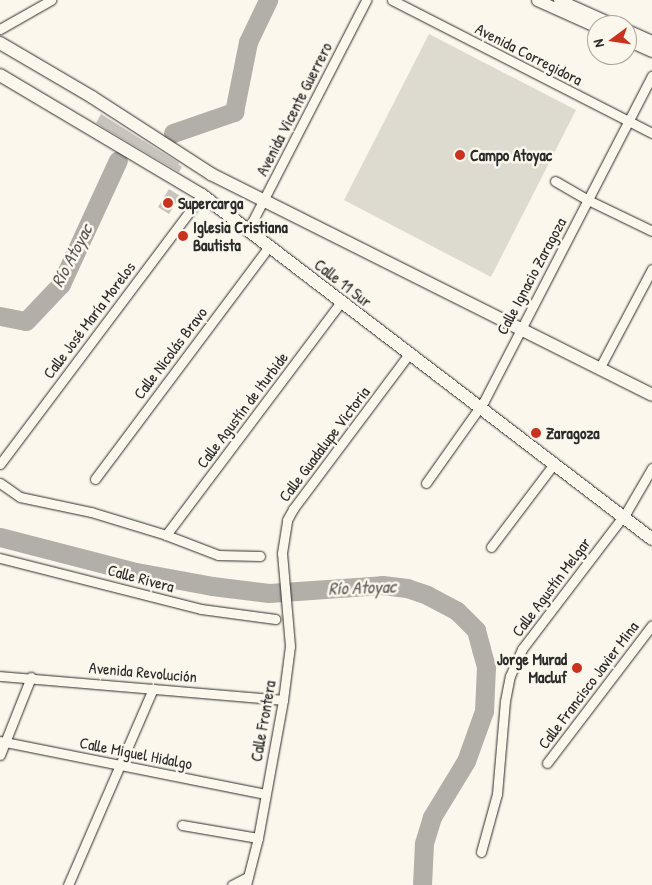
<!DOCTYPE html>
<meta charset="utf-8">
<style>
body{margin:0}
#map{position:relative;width:652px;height:885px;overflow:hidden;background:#fbf7ec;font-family:"Patrick Hand",sans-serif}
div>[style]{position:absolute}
.green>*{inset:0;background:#dddad0}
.shadow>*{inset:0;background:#0003}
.river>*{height:19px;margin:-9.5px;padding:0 9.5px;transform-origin:9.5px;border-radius:9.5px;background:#b1afa7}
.building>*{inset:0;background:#c7c4bc}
.roads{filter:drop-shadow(0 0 1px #2b2b2b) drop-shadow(0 0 1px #2b2b2b)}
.street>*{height:9px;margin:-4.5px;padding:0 4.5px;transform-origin:4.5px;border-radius:4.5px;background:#fbf7ec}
.secondary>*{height:11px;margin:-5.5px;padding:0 5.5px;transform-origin:5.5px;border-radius:5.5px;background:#fbf7ec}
.primary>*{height:12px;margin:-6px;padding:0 6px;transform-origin:6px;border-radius:6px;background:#fbf7ec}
.dots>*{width:14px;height:14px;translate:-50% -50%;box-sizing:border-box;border:2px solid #fbf7ec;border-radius:50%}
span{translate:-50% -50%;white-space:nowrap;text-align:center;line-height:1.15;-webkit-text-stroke:5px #fbf7ec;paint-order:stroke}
.street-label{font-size:16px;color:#2b2b2b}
.poi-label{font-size:16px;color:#2b2b2b;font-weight:700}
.left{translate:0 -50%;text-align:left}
.right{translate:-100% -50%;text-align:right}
.water-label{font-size:18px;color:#5a5956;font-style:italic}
.north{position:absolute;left:587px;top:15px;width:50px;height:50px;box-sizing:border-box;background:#fbf7ec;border:1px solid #a8a59f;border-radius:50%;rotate:256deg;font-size:14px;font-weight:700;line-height:20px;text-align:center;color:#2b2b2b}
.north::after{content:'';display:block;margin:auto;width:18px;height:22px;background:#c8321e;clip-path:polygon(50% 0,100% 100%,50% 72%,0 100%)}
</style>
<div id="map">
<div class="green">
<i style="clip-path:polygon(429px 34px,576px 110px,491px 277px,344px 200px)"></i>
</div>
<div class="shadow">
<i style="clip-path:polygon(101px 126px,178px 164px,182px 167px,179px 172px)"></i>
</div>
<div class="river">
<i style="left:173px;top:133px;width:65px;rotate:-19deg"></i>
<i style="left:234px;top:112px;width:71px;rotate:-78.7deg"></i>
<i style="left:248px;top:42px;width:47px;rotate:-64.5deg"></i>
<i style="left:0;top:316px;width:26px;rotate:11deg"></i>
<i style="left:26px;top:321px;width:51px;rotate:-46.6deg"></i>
<i style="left:61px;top:284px;width:136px;rotate:-65.3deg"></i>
<i style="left:0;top:537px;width:135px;rotate:14.5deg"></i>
<i style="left:131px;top:571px;width:82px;rotate:10.5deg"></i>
<i style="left:212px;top:586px;width:57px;rotate:7deg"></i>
<i style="left:269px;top:593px;width:113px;rotate:-4deg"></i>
<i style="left:382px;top:585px;width:25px;rotate:7deg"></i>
<i style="left:407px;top:588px;width:21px;rotate:19deg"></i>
<i style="left:427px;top:595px;width:34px;rotate:28deg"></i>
<i style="left:457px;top:611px;width:27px;rotate:45deg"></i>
<i style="left:476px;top:630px;width:20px;rotate:75deg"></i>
<i style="left:481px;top:649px;width:19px;rotate:74deg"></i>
<i style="left:486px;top:667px;width:44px;rotate:92.6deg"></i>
<i style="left:484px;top:711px;width:53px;rotate:109.8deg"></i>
<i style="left:466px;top:761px;width:66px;rotate:121.3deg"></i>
<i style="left:432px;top:817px;width:27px;rotate:107deg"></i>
<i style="left:424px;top:843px;width:42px;rotate:92.7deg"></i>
</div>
<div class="building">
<i style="clip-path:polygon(101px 114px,179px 163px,175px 169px,96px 123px)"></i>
<i style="clip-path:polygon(169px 189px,180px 196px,169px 214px,158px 207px)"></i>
</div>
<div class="roads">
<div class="street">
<i style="left:392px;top:0;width:292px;rotate:27.1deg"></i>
<i style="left:0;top:29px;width:59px;rotate:-29.6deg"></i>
<i style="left:555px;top:181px;width:38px;rotate:30deg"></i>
<i style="left:588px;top:200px;width:71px;rotate:25.8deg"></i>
<i style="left:248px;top:230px;width:259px;rotate:-62.8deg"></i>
<i style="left:599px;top:369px;width:113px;rotate:-62.1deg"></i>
<i style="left:0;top:464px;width:336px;rotate:-53.1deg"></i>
<i style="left:95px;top:479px;width:291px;rotate:-53.2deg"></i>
<i style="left:0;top:483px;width:24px;rotate:35deg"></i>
<i style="left:20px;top:497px;width:73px;rotate:11.9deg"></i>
<i style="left:91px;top:512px;width:78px;rotate:17deg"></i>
<i style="left:166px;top:535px;width:56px;rotate:21deg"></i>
<i style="left:218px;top:555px;width:42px;rotate:1.4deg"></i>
<i style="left:426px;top:483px;width:100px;rotate:-54.7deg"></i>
<i style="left:484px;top:401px;width:366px;rotate:-62.7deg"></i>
<i style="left:166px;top:535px;width:291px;rotate:-53.1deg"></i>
<i style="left:491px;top:547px;width:103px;rotate:-52.9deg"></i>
<i style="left:0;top:558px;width:207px;rotate:14.2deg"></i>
<i style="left:201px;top:609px;width:75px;rotate:7.7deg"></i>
<i style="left:0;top:676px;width:284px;rotate:4.8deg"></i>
<i style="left:0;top:741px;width:270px;rotate:11.3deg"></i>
<i style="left:0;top:755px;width:84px;rotate:-68.3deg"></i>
<i style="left:547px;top:763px;width:173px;rotate:-52.7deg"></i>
<i style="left:182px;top:825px;width:77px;rotate:9.7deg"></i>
<i style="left:481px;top:852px;width:60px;rotate:-74.6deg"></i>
<i style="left:497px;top:794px;width:93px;rotate:-85.1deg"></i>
<i style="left:505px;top:701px;width:25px;rotate:-79deg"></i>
<i style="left:510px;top:676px;width:30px;rotate:-66deg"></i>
<i style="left:522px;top:649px;width:173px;rotate:-52.7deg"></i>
<i style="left:627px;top:511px;width:50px;rotate:-59.8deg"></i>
<i style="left:68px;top:885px;width:214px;rotate:-66.6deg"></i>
<i style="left:232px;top:885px;width:18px;rotate:-27deg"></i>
<i style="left:246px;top:885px;width:49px;rotate:-75.7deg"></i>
<i style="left:258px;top:838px;width:140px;rotate:-79.7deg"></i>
<i style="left:283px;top:700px;width:54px;rotate:-82.6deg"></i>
<i style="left:290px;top:646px;width:93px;rotate:-94.9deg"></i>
<i style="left:282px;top:553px;width:33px;rotate:-81deg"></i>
<i style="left:287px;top:520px;width:13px;rotate:-61deg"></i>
<i style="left:293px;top:509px;width:194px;rotate:-53.2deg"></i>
</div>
<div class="secondary">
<i style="left:537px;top:0;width:66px;rotate:24.2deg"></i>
<i style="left:559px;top:0;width:61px;rotate:24.1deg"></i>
<i style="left:627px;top:30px;width:27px;rotate:24deg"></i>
<i style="left:627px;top:40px;width:27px;rotate:24deg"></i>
</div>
<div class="primary">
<i style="left:0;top:43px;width:107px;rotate:30.4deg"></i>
<i style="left:92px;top:97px;width:142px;rotate:32.9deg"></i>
<i style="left:211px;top:174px;width:493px;rotate:26.6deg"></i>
<i style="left:0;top:75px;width:235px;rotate:30.7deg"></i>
<i style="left:202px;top:195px;width:566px;rotate:37.4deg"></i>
</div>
</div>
<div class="dots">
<i style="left:460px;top:155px;background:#c8321e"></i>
<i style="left:168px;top:203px;background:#c8321e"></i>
<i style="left:183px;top:236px;background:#c8321e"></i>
<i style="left:536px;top:433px;background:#c8321e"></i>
<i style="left:577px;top:668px;background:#c8321e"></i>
</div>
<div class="street-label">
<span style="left:529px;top:54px;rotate:27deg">Avenida Corregidora</span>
<span style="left:294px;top:109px;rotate:-63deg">Avenida Vicente Guerrero</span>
<span style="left:531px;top:276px;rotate:-62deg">Calle Ignacio Zaragoza</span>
<span style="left:343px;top:283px;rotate:38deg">Calle 11 Sur</span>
<span style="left:89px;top:320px;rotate:-53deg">Calle José María Morelos</span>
<span style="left:170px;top:353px;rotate:-53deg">Calle Nicolás Bravo</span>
<span style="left:242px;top:410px;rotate:-53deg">Calle Agustín de Iturbide</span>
<span style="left:324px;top:444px;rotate:-53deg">Calle Guadalupe Victoria</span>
<span style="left:141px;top:578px;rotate:15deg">Calle Rivera</span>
<span style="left:551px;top:587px;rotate:-53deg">Calle Agustín Melgar</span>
<span style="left:143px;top:672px;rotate:5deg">Avenida Revolución</span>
<span style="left:588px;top:685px;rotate:-53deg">Calle Francisco Javier Mina</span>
<span style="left:263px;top:721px;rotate:-80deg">Calle Frontera</span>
<span style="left:136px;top:753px;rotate:11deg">Calle Miguel Hidalgo</span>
</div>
<div class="poi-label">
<span class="left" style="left:470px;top:155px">Campo Atoyac</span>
<span class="left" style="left:178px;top:203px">Supercarga</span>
<span class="left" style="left:193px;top:236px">Iglesia Cristiana<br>Bautista</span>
<span class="left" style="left:546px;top:433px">Zaragoza</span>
<span class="right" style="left:567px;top:668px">Jorge Murad<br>Macluf</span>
</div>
<div class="water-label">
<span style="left:72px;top:256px;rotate:-62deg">Río Atoyac</span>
<span style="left:362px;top:588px;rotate:-2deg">Río Atoyac</span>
</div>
<div class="north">N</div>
</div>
